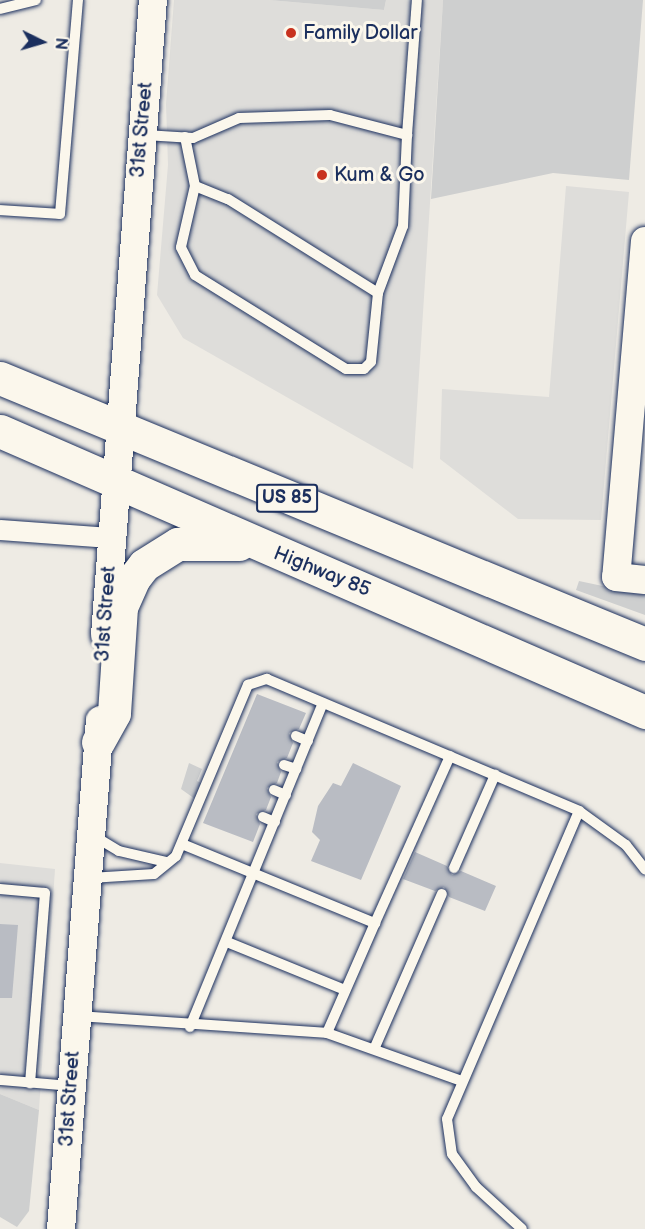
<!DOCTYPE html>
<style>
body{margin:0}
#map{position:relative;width:645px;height:1229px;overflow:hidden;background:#eeebe4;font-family:"Balsamiq Sans",sans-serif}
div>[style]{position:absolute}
.built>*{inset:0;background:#deddda}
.green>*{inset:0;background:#cecfcf}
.building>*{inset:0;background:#b9bcc3}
.roads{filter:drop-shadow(0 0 2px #1b2f5e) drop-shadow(0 0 2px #1b2f5e)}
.lane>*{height:10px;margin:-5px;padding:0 5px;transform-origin:5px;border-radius:5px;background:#fbf7ec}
.street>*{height:20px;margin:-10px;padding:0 10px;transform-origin:10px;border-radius:10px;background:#fbf7ec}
.secondary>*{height:28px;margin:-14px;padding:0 14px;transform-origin:14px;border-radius:14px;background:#fbf7ec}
.highway>*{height:33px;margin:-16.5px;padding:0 16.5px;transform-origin:16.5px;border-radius:16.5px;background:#fbf7ec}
.dots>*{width:16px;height:16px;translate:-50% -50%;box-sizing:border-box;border:3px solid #fbf7ec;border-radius:50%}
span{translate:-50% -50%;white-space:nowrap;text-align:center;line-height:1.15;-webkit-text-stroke:6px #fbf7ec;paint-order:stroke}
.shield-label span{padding:2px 4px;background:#fbf7ec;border:2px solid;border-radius:4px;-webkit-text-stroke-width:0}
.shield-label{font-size:18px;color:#1b2f5e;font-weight:700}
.poi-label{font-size:20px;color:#1b2f5e}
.left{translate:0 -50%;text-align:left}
.street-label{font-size:20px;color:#1b2f5e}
.north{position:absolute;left:12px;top:12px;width:60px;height:60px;-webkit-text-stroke:4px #fbf7ec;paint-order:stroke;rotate:95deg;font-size:16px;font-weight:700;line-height:24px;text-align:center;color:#1b2f5e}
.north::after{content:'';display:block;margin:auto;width:21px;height:27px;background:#1b2f5e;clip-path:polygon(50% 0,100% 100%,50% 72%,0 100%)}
</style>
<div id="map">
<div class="built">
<i style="clip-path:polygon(174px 0,269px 0,384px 10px,386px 0,443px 0,413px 469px,183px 338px,157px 295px,168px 165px,166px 104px)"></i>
<i style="clip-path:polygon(566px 186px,629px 192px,601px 520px,518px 519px,440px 459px,442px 389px,549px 397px)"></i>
<i style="clip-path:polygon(0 863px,55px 869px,39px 1110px,0 1094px)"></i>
</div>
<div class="green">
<i style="clip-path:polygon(269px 0,386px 0,384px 10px)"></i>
<i style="clip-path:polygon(443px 0,643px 0,629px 180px,553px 173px,431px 199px)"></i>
<i style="clip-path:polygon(579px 581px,645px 595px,645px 615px,576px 590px)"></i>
<i style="clip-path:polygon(189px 763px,202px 769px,197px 781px,205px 785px,195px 799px,181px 789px)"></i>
<i style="clip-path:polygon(0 1094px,39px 1110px,29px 1211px,17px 1227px,0 1217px)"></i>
</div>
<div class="building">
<i style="clip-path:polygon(257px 694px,306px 713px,299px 729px,289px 733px,293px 743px,287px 758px,277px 762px,281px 772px,277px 783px,267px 788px,271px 797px,266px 810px,256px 814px,260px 824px,253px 842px,203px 823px)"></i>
<i style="clip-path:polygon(353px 763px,401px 786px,361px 880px,311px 861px,320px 840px,312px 832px,318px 806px,333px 783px,341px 786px)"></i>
<i style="clip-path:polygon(415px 852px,447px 866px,452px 875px,461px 871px,496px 886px,485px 911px,449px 897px,444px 887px,435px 891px,403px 879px)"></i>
<i style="clip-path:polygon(0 924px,18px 925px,12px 998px,0 998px)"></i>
</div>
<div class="roads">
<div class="lane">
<i style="left:0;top:9px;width:37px;rotate:-14deg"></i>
<i style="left:145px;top:135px;width:48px;rotate:3.6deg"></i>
<i style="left:193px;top:138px;width:50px;rotate:-23.5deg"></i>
<i style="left:239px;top:118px;width:91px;rotate:-1.9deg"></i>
<i style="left:330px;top:115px;width:80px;rotate:14.6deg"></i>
<i style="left:407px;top:135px;width:91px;rotate:92.5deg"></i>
<i style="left:403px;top:226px;width:72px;rotate:110.5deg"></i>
<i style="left:378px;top:293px;width:69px;rotate:95.8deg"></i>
<i style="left:371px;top:362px;width:10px;rotate:135deg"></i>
<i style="left:364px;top:369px;width:18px;rotate:180deg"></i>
<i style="left:346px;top:369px;width:178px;rotate:-148.1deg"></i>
<i style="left:195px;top:275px;width:31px;rotate:-117deg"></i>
<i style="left:181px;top:247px;width:63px;rotate:-77.1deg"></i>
<i style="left:195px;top:186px;width:50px;rotate:-101.5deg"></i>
<i style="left:407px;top:135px;width:135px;rotate:-85.8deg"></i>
<i style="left:195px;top:186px;width:35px;rotate:22deg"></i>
<i style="left:228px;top:199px;width:177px;rotate:32.1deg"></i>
<i style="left:0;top:210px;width:60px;rotate:3.8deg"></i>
<i style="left:60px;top:214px;width:215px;rotate:-85.2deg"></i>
<i style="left:296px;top:736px;width:13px;rotate:23deg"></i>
<i style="left:284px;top:765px;width:13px;rotate:18deg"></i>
<i style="left:274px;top:790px;width:13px;rotate:23deg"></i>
<i style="left:579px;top:811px;width:58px;rotate:35.9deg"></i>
<i style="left:626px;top:845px;width:31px;rotate:52deg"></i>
<i style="left:263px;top:817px;width:13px;rotate:23deg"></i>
<i style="left:94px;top:836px;width:29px;rotate:31deg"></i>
<i style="left:119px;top:851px;width:48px;rotate:13.2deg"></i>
<i style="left:182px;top:844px;width:209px;rotate:22.3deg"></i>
<i style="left:375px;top:923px;width:120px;rotate:113.6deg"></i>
<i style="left:454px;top:868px;width:102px;rotate:-66.2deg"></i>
<i style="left:90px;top:878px;width:64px;rotate:-3.6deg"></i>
<i style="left:154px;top:874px;width:28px;rotate:-39deg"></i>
<i style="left:176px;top:856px;width:186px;rotate:-67.2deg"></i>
<i style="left:248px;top:685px;width:20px;rotate:-18deg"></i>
<i style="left:267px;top:679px;width:339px;rotate:22.9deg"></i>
<i style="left:579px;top:811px;width:335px;rotate:113.2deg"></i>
<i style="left:447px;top:1119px;width:35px;rotate:82deg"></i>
<i style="left:452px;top:1154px;width:41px;rotate:54deg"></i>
<i style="left:476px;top:1187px;width:62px;rotate:42.4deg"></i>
<i style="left:0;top:889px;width:45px;rotate:5.1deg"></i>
<i style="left:45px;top:893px;width:191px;rotate:94.5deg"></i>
<i style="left:375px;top:923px;width:183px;rotate:-65.8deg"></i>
<i style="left:227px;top:942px;width:127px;rotate:22.1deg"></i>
<i style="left:79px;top:1016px;width:249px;rotate:3.9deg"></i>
<i style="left:327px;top:1033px;width:143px;rotate:19.6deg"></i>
<i style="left:190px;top:1027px;width:350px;rotate:-67.7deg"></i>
<i style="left:375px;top:1047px;width:167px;rotate:-66.4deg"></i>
<i style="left:0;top:1080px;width:71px;rotate:4.8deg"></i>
</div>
<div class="street">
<i style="left:0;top:530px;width:111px;rotate:4.1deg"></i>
</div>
<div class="secondary">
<i style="left:645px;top:241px;width:337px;rotate:94.9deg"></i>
<i style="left:616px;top:577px;width:29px;rotate:6deg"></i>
<i style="left:105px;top:635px;width:637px;rotate:-85.68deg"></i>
<i style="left:61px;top:1229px;width:510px;rotate:-85.62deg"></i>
</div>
<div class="highway">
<i style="left:0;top:378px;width:698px;rotate:22.41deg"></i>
<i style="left:0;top:431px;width:704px;rotate:23.54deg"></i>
<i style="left:98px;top:742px;width:33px;rotate:-61deg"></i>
<i style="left:114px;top:713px;width:106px;rotate:-86.2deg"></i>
<i style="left:121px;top:607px;width:32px;rotate:-66deg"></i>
<i style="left:134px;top:578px;width:16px;rotate:-52deg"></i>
<i style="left:144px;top:565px;width:40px;rotate:-32deg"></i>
<i style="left:178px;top:544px;width:61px"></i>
</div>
</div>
<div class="dots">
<i style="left:291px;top:33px;background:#c8321e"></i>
<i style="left:322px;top:175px;background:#c8321e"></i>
</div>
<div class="shield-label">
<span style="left:287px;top:498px">US 85</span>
</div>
<div class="poi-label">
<span class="left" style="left:303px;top:33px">Family Dollar</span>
<span class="left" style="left:334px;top:175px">Kum &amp; Go</span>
</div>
<div class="street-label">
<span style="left:142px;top:130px;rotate:-85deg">31st Street</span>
<span style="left:322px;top:572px;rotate:22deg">Highway 85</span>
<span style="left:106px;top:614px;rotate:-86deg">31st Street</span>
<span style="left:70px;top:1099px;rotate:-86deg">31st Street</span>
</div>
<div class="north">N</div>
</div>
